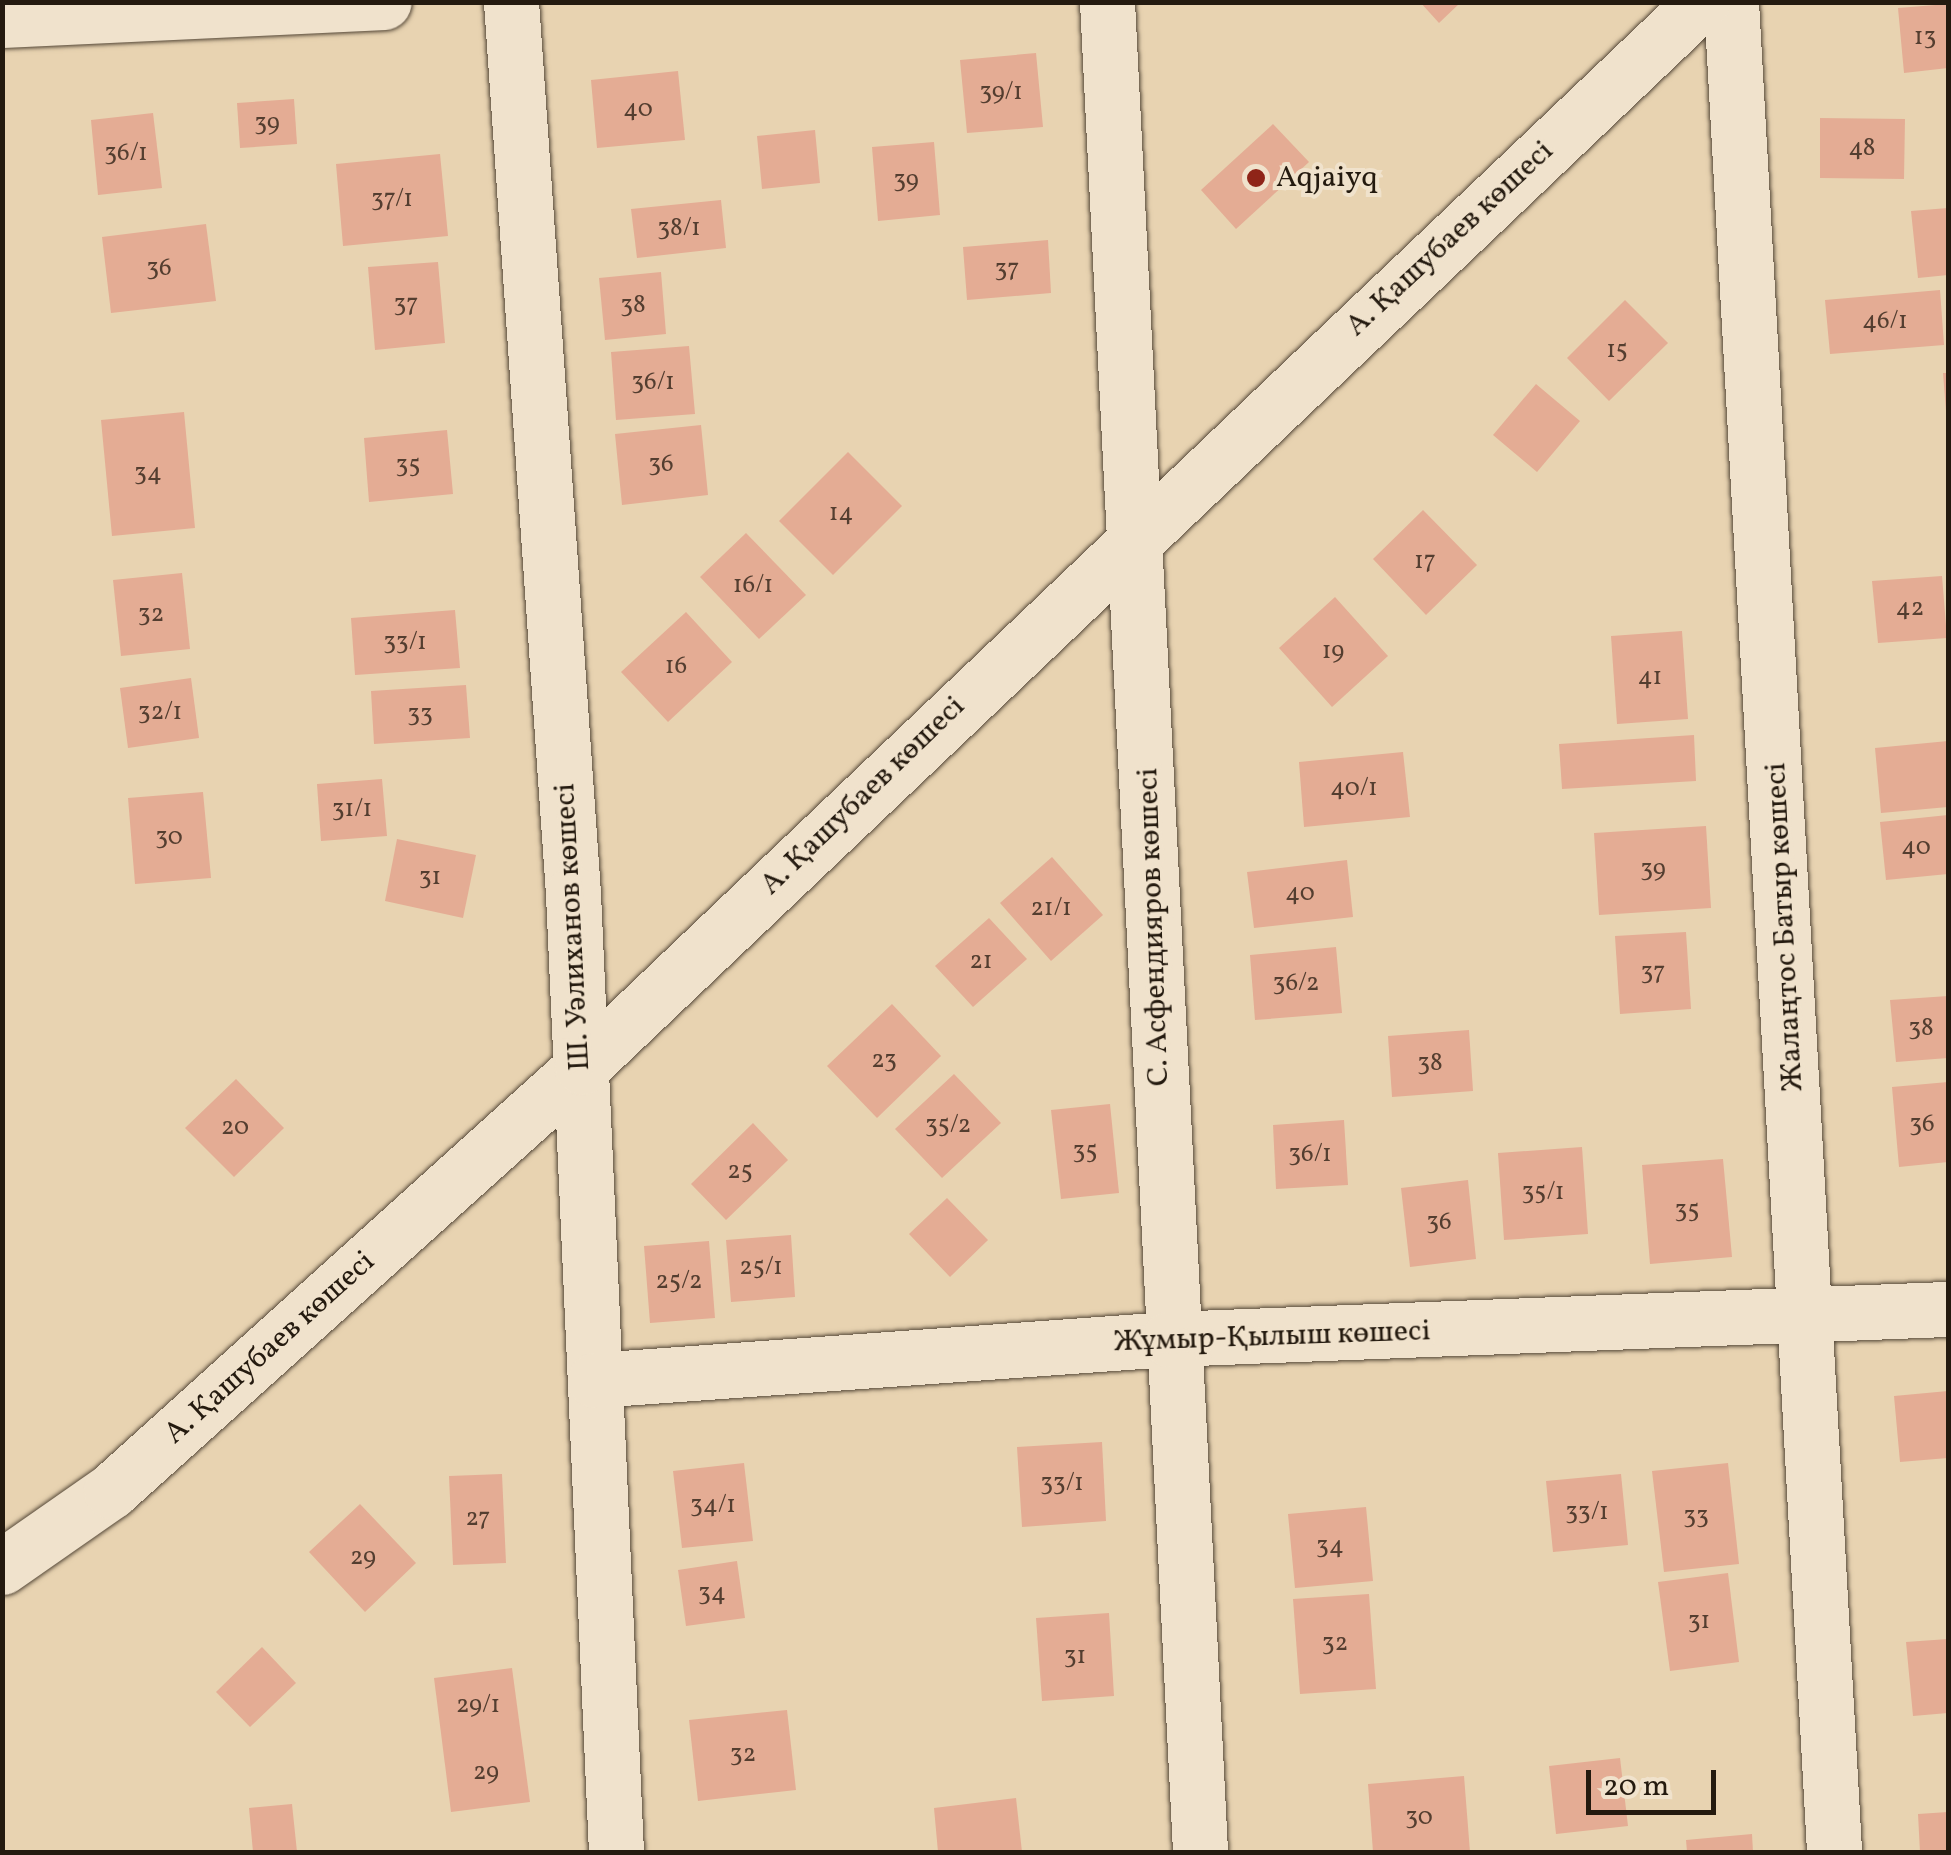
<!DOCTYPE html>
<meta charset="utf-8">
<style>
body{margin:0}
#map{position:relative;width:1951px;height:1855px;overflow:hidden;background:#e8d3b1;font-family:Vollkorn,serif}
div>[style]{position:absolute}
.building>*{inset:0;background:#e4ac94}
.roads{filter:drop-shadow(0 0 2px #554838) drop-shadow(0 0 2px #554838)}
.minor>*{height:55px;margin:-27.5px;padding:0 27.5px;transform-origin:27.5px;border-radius:27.5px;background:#f0e2cc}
.dots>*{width:28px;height:28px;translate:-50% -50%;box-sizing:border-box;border:5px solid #f0e2cc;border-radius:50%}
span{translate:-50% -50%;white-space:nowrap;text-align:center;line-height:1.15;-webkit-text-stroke:8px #f0e2cc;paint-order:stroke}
.number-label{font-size:25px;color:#543e30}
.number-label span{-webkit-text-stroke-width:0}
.poi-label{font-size:30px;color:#241a0f}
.left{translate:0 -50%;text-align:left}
.street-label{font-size:30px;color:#241a0f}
.frame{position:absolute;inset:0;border:5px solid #241a0f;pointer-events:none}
.scale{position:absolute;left:1586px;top:1770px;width:130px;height:45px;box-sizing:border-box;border:5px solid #241a0f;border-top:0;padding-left:12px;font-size:30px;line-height:35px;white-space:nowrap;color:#241a0f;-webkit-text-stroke:8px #f0e2cc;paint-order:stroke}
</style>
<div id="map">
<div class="building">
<i style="clip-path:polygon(1420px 2px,1461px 2px,1439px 23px)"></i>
<i style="clip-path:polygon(1948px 4px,1948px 68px,1904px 73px,1898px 8px)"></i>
<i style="clip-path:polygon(1036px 53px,1043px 127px,967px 133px,960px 60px)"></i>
<i style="clip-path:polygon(678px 71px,685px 140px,597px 148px,591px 80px)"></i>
<i style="clip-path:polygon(294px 99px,297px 144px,240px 148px,237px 103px)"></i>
<i style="clip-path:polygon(153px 113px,162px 188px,98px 195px,91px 120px)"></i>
<i style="clip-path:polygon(1820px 118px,1905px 119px,1904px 179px,1820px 178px)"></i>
<i style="clip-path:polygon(1273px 124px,1309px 162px,1236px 229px,1201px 190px)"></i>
<i style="clip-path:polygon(815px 130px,820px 183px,762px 189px,757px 136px)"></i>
<i style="clip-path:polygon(934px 142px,940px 215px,878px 221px,872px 147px)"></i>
<i style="clip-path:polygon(440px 154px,448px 236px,343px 246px,336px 164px)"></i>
<i style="clip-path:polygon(721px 200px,726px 248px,637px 258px,631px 209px)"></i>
<i style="clip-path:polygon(1948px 208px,1948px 275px,1918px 278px,1911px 211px)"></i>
<i style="clip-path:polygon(206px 224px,216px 301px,111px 313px,102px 237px)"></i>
<i style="clip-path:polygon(1048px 240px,1051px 293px,967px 300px,963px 247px)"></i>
<i style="clip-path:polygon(438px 262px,445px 343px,375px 350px,368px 267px)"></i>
<i style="clip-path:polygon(661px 272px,666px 334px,605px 340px,599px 278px)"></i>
<i style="clip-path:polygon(1940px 290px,1944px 345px,1830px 354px,1825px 300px)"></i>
<i style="clip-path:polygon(1625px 300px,1668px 343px,1609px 401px,1567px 358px)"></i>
<i style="clip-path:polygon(689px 346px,695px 414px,616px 420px,611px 352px)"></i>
<i style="clip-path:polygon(1943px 373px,1948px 373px,1948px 411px,1946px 411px)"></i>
<i style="clip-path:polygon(1536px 384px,1580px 421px,1537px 472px,1493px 435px)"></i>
<i style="clip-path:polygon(184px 412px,195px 528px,112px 536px,101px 420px)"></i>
<i style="clip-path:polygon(701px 425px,708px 495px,622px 505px,615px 434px)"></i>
<i style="clip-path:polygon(447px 430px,453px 494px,369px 502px,364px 438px)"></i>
<i style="clip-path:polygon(848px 452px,902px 506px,833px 575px,779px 521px)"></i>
<i style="clip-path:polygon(1423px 510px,1477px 565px,1426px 615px,1373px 559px)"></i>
<i style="clip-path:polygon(746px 533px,806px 595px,759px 639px,700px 577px)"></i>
<i style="clip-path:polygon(182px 573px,190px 649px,121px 656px,113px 580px)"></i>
<i style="clip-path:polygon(1942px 576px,1947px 638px,1878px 643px,1872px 581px)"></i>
<i style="clip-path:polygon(1335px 597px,1388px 656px,1332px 707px,1279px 648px)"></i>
<i style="clip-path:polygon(455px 610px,460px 668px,355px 675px,351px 618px)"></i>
<i style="clip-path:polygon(686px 612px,732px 662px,668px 722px,621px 672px)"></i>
<i style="clip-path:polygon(1682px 631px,1688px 719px,1617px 724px,1611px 636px)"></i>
<i style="clip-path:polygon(191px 678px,199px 738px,128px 748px,120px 688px)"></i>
<i style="clip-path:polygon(466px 685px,470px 738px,374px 744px,371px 691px)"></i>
<i style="clip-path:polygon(1694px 735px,1696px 781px,1562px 789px,1559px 744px)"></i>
<i style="clip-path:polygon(1948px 741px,1948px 807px,1881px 813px,1875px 748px)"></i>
<i style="clip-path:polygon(1403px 752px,1410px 817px,1304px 827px,1299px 762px)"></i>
<i style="clip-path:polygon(382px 779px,387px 836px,321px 841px,317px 784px)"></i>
<i style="clip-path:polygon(203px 792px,211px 878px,135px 884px,128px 798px)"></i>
<i style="clip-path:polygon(1948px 815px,1948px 874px,1886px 880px,1880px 822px)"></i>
<i style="clip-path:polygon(1706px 826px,1711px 908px,1599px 915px,1594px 833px)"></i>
<i style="clip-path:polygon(397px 839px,476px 855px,463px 918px,385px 901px)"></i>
<i style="clip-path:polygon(1052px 857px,1103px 915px,1051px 961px,1000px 903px)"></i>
<i style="clip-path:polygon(1347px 860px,1353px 917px,1254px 928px,1247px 872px)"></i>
<i style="clip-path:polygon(989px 918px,1027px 959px,973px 1007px,935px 966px)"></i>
<i style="clip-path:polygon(1686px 932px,1691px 1009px,1620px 1014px,1615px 936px)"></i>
<i style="clip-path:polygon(1336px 947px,1342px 1013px,1255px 1020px,1250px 955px)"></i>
<i style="clip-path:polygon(1948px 996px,1948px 1058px,1896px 1062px,1890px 1000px)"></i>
<i style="clip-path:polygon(892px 1004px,941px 1056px,877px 1118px,827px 1066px)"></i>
<i style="clip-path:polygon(1469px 1030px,1473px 1091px,1392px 1097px,1388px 1036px)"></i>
<i style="clip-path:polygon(954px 1074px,1001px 1123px,942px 1178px,895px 1129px)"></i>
<i style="clip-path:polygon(236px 1079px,284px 1128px,234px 1177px,185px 1128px)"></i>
<i style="clip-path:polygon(1948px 1082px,1948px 1162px,1899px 1167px,1892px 1087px)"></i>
<i style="clip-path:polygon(1110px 1104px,1119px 1193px,1061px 1199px,1051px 1110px)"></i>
<i style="clip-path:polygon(1344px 1120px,1348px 1185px,1276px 1189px,1273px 1125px)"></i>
<i style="clip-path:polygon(753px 1123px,788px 1160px,726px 1220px,691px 1184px)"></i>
<i style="clip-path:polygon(1582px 1147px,1588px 1234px,1504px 1240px,1498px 1153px)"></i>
<i style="clip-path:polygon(1723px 1159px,1732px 1257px,1650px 1264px,1642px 1165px)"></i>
<i style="clip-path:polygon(1468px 1180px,1476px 1259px,1410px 1267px,1401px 1188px)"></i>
<i style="clip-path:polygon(947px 1198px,988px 1240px,950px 1277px,909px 1234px)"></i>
<i style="clip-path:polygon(791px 1235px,795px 1297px,731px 1302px,726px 1240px)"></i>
<i style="clip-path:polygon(709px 1241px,715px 1318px,650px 1323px,644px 1246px)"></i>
<i style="clip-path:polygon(1948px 1391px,1948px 1458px,1900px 1462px,1894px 1396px)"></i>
<i style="clip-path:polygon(1102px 1442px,1106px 1521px,1022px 1527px,1017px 1447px)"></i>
<i style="clip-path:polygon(744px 1463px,753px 1541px,682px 1548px,673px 1471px)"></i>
<i style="clip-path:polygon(1728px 1463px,1739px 1564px,1664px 1572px,1652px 1471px)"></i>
<i style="clip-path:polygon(502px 1474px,506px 1563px,453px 1565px,449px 1476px)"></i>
<i style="clip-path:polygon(1621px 1474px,1628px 1545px,1553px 1552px,1546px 1481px)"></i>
<i style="clip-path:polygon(360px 1504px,416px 1563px,365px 1612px,309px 1552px)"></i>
<i style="clip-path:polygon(1366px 1507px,1373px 1581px,1295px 1588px,1288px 1514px)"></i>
<i style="clip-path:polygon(737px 1561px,745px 1618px,686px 1626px,678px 1570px)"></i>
<i style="clip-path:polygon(1728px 1573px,1739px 1662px,1670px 1671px,1658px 1582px)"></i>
<i style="clip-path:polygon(1369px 1594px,1376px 1689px,1300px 1694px,1293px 1599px)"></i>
<i style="clip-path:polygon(1109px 1613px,1114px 1696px,1042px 1701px,1036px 1618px)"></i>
<i style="clip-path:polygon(1948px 1639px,1948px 1713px,1913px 1716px,1906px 1642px)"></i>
<i style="clip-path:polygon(262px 1647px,296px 1683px,250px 1727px,216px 1692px)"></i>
<i style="clip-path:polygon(512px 1668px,530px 1802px,451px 1812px,434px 1678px)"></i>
<i style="clip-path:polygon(787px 1710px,796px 1790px,698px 1801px,689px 1720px)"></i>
<i style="clip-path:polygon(1620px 1758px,1628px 1826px,1556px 1834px,1549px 1766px)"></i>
<i style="clip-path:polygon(1464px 1776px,1470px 1852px,1373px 1852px,1368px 1784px)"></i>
<i style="clip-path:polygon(1016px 1798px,1022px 1852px,938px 1852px,934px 1808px)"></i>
<i style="clip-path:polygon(292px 1804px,297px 1852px,253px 1852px,249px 1808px)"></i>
<i style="clip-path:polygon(1948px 1812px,1948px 1852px,1920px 1852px,1918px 1814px)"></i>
<i style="clip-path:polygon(1752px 1834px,1753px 1852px,1687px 1852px,1686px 1840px)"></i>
</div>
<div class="roads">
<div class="minor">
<i style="left:511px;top:2px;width:894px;rotate:86.02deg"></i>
<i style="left:573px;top:894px;width:959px;rotate:87.43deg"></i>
<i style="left:1107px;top:2px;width:1852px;rotate:87.12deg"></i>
<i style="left:1731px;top:2px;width:1853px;rotate:86.81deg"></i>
<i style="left:2px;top:20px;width:382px;rotate:-2.7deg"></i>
<i style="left:595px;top:1380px;width:575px;rotate:-4.09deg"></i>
<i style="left:1169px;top:1339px;width:780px;rotate:-2.21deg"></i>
<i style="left:2px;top:1567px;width:133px;rotate:-34.9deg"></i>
<i style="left:111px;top:1491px;width:634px;rotate:-41.99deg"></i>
<i style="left:582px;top:1067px;width:1546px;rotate:-43.56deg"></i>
</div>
</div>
<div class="dots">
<i style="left:1256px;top:178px;background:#8f2418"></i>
</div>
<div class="number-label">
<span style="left:1925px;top:38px">13</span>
<span style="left:1001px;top:93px">39/1</span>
<span style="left:638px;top:110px">40</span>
<span style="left:267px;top:124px">39</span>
<span style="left:1862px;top:149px">48</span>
<span style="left:126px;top:154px">36/1</span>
<span style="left:906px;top:181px">39</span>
<span style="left:392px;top:200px">37/1</span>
<span style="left:679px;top:229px">38/1</span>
<span style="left:159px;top:269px">36</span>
<span style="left:1007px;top:270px">37</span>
<span style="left:406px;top:305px">37</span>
<span style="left:633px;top:306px">38</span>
<span style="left:1885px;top:322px">46/1</span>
<span style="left:1617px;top:351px">15</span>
<span style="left:653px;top:383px">36/1</span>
<span style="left:661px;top:465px">36</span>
<span style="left:408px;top:466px">35</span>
<span style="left:148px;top:474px">34</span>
<span style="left:841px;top:514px">14</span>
<span style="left:1425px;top:562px">17</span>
<span style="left:753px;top:586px">16/1</span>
<span style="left:1910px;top:609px">42</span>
<span style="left:151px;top:615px">32</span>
<span style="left:405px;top:643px">33/1</span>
<span style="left:1333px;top:652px">19</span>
<span style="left:676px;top:667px">16</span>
<span style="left:1650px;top:678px">41</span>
<span style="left:160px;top:713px">32/1</span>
<span style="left:420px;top:715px">33</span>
<span style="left:1354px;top:789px">40/1</span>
<span style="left:352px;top:810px">31/1</span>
<span style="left:169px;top:838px">30</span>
<span style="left:1916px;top:848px">40</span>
<span style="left:1653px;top:870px">39</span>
<span style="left:430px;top:878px">31</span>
<span style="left:1300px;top:894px">40</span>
<span style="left:1051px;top:909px">21/1</span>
<span style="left:981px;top:962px">21</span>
<span style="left:1653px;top:973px">37</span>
<span style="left:1296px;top:984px">36/2</span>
<span style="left:1921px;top:1029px">38</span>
<span style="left:884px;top:1061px">23</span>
<span style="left:1430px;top:1064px">38</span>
<span style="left:1922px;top:1125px">36</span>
<span style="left:948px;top:1126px">35/2</span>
<span style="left:235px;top:1128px">20</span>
<span style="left:1085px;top:1152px">35</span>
<span style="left:1310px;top:1155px">36/1</span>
<span style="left:740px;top:1172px">25</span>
<span style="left:1543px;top:1193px">35/1</span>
<span style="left:1687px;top:1211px">35</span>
<span style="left:1439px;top:1223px">36</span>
<span style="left:761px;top:1268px">25/1</span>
<span style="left:679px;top:1282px">25/2</span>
<span style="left:1062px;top:1484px">33/1</span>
<span style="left:713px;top:1506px">34/1</span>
<span style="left:1587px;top:1513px">33/1</span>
<span style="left:1696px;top:1517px">33</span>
<span style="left:478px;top:1519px">27</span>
<span style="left:1330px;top:1547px">34</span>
<span style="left:363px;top:1558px">29</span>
<span style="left:712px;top:1594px">34</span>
<span style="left:1699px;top:1622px">31</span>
<span style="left:1335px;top:1644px">32</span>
<span style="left:1075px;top:1657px">31</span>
<span style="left:478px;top:1706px">29/1</span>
<span style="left:743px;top:1755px">32</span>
<span style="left:486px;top:1773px">29</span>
<span style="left:1419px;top:1818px">30</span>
</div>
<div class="poi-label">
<span class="left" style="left:1276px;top:178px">Aqjaiyq</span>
</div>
<div class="street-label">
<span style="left:1450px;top:239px;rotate:-43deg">А. Қашубаев көшесі</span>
<span style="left:863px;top:796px;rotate:-44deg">А. Қашубаев көшесі</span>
<span style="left:573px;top:927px;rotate:-93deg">Ш. Уәлиханов көшесі</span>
<span style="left:1154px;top:927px;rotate:-92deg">С. Асфендияров көшесі</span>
<span style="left:1785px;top:927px;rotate:-93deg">Жалаңтос Батыр көшесі</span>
<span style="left:1272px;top:1337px;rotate:-2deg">Жұмыр-Қылыш көшесі</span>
<span style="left:270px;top:1348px;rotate:-42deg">А. Қашубаев көшесі</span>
</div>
<div class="frame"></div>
<div class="scale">20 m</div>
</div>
